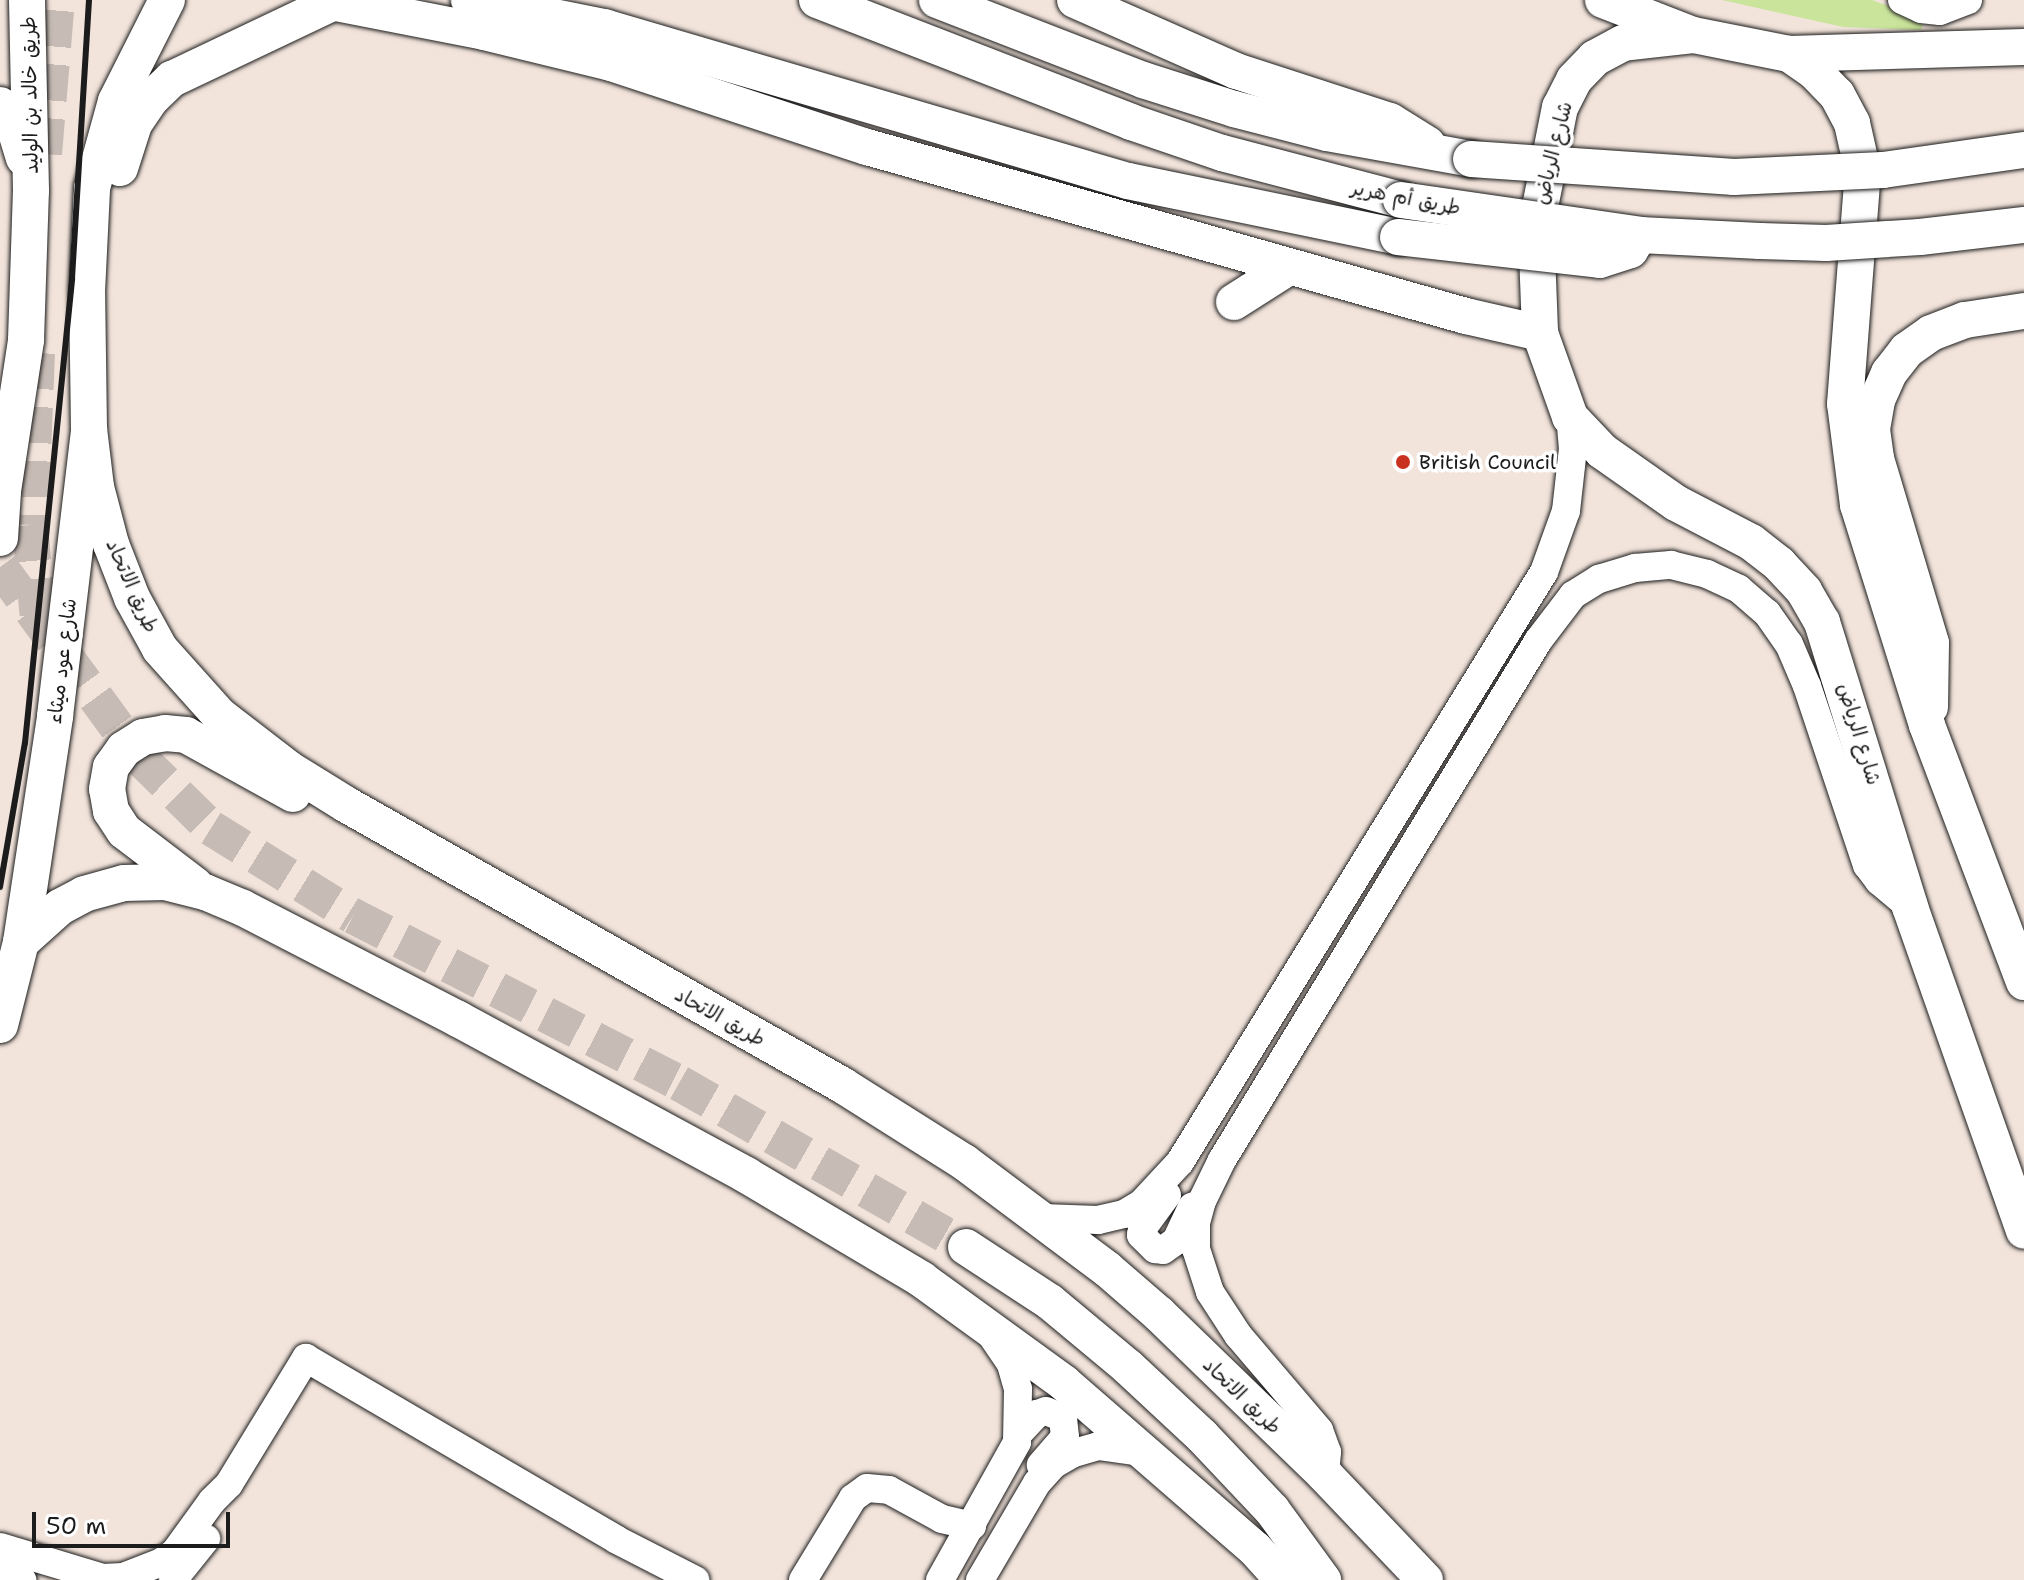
<!DOCTYPE html>
<meta charset="utf-8">
<style>
body{margin:0}
#map{position:relative;width:2024px;height:1580px;overflow:hidden;background:#f2e4db;font-family:"Shantell Sans","Playpen Sans Arabic",sans-serif}
div>[style]{position:absolute}
.green>*{inset:0;background:#cae59b}
.major-tunnel>*{height:36px;margin-top:-18px;transform-origin:0;background:repeating-linear-gradient(90deg,#c7bcb5 0 36px,transparent 0 54px)}
.roads{filter:drop-shadow(0 0 2px #1c1c1c) drop-shadow(0 0 2px #1c1c1c)}
.minor>*{height:28px;margin:-14px;padding:0 14px;transform-origin:14px;border-radius:14px;background:#fff}
.major>*{height:36px;margin:-18px;padding:0 18px;transform-origin:18px;border-radius:18px;background:#fff}
.rail>*{height:6px;margin:-3px;padding:0 3px;transform-origin:3px;border-radius:3px;background:#1c1c1c}
.bridges{filter:drop-shadow(0 0 2px #1c1c1c) drop-shadow(0 0 2px #1c1c1c)}
.major-bridge>*{height:36px;margin:-18px;padding:0 18px;transform-origin:18px;border-radius:18px;background:#fff}
.dots>*{width:22px;height:22px;translate:-50% -50%;box-sizing:border-box;border:4px solid #fff;border-radius:50%}
span{translate:-50% -50%;white-space:nowrap;text-align:center;line-height:1.15;-webkit-text-stroke:7px #fff;paint-order:stroke}
.street-label{font-size:20px;color:#1c1c1c}
.poi-label{font-size:20px;color:#1c1c1c}
.left{translate:0 -50%;text-align:left}
.scale{position:absolute;left:32px;top:1512px;width:198px;height:36px;box-sizing:border-box;border:4px solid #1c1c1c;border-top:0;padding-left:10px;font-size:24px;line-height:28px;white-space:nowrap;color:#1c1c1c;-webkit-text-stroke:6px #fff;paint-order:stroke}
</style>
<div id="map">
<div class="green">
<i style="clip-path:polygon(1722px 0,1872px 0,1925px 19px,1921px 30px,1843px 27px)"></i>
</div>
<div class="major-tunnel">
<i style="left:44px;top:154px;width:155px;rotate:-85.2deg"></i>
<i style="left:37px;top:353px;width:172px;rotate:92.3deg"></i>
<i style="left:30px;top:525px;width:96px;rotate:85.2deg"></i>
<i style="left:0;top:567px;width:235px;rotate:53.8deg"></i>
<i style="left:139px;top:757px;width:101px;rotate:44.6deg"></i>
<i style="left:211px;top:828px;width:167px;rotate:31.8deg"></i>
<i style="left:353px;top:916px;width:366px;rotate:27.1deg"></i>
<i style="left:679px;top:1083px;width:331px;rotate:29.7deg"></i>
</div>
<div class="roads">
<div class="minor">
<i style="left:1902px;top:0;width:21px;rotate:25deg"></i>
<i style="left:1921px;top:9px;width:19px;rotate:6deg"></i>
<i style="left:1940px;top:11px;width:30px;rotate:-21deg"></i>
<i style="left:1167px;top:1195px;width:42px;rotate:126.3deg"></i>
<i style="left:1142px;top:1229px;width:6px;rotate:99deg"></i>
<i style="left:1141px;top:1235px;width:20px;rotate:45deg"></i>
<i style="left:1155px;top:1249px;width:8px;rotate:7deg"></i>
<i style="left:1163px;top:1250px;width:16px;rotate:-35deg"></i>
<i style="left:1176px;top:1241px;width:38px;rotate:-65deg"></i>
<i style="left:1042px;top:1218px;width:56px;rotate:2deg"></i>
<i style="left:1098px;top:1220px;width:27px;rotate:-13deg"></i>
<i style="left:1124px;top:1214px;width:21px;rotate:-31deg"></i>
<i style="left:1142px;top:1203px;width:56px;rotate:-47.2deg"></i>
<i style="left:1180px;top:1162px;width:693px;rotate:-58.33deg"></i>
<i style="left:1544px;top:572px;width:65px;rotate:-70.2deg"></i>
<i style="left:1566px;top:511px;width:62px;rotate:-83.6deg"></i>
<i style="left:1573px;top:449px;width:32px;rotate:-95deg"></i>
<i style="left:1019px;top:1433px;width:26px;rotate:-47deg"></i>
<i style="left:1037px;top:1414px;width:9px;rotate:-18deg"></i>
<i style="left:1046px;top:1411px;width:18px;rotate:22deg"></i>
<i style="left:1063px;top:1418px;width:19px;rotate:84deg"></i>
<i style="left:1065px;top:1437px;width:37px;rotate:131deg"></i>
<i style="left:1325px;top:1475px;width:23px;rotate:-85deg"></i>
<i style="left:1327px;top:1452px;width:23px;rotate:-110deg"></i>
<i style="left:1319px;top:1430px;width:125px;rotate:-130.5deg"></i>
<i style="left:1238px;top:1335px;width:51px;rotate:-123.1deg"></i>
<i style="left:1210px;top:1292px;width:45px;rotate:-108deg"></i>
<i style="left:1196px;top:1249px;width:26px;rotate:-90deg"></i>
<i style="left:1196px;top:1223px;width:23px;rotate:-75deg"></i>
<i style="left:1202px;top:1201px;width:46px;rotate:-64deg"></i>
<i style="left:1222px;top:1160px;width:608px;rotate:-58.66deg"></i>
<i style="left:1538px;top:641px;width:58px;rotate:-52.7deg"></i>
<i style="left:1573px;top:595px;width:31px;rotate:-32deg"></i>
<i style="left:1599px;top:579px;width:38px;rotate:-17deg"></i>
<i style="left:1635px;top:568px;width:36px;rotate:-5deg"></i>
<i style="left:1671px;top:565px;width:37px;rotate:14deg"></i>
<i style="left:1707px;top:574px;width:35px;rotate:25deg"></i>
<i style="left:1739px;top:589px;width:37px;rotate:41deg"></i>
<i style="left:1767px;top:613px;width:38px;rotate:55deg"></i>
<i style="left:1789px;top:644px;width:46px;rotate:66.8deg"></i>
<i style="left:1807px;top:686px;width:189px;rotate:71.5deg"></i>
<i style="left:1867px;top:865px;width:20px;rotate:53deg"></i>
<i style="left:1879px;top:881px;width:40px;rotate:40deg"></i>
<i style="left:0;top:1547px;width:108px;rotate:16.8deg"></i>
<i style="left:103px;top:1578px;width:20px;rotate:-3deg"></i>
<i style="left:123px;top:1577px;width:40px;rotate:-21deg"></i>
<i style="left:160px;top:1563px;width:19px;rotate:-36deg"></i>
<i style="left:175px;top:1552px;width:63px;rotate:-54deg"></i>
<i style="left:212px;top:1501px;width:24px;rotate:-45deg"></i>
<i style="left:229px;top:1484px;width:148px;rotate:-58.6deg"></i>
<i style="left:306px;top:1358px;width:360px;rotate:30.3deg"></i>
<i style="left:617px;top:1540px;width:88px;rotate:27.1deg"></i>
<i style="left:0;top:1575px;width:23px;rotate:13deg"></i>
<i style="left:173px;top:1580px;width:53px;rotate:-51.2deg"></i>
<i style="left:803px;top:1580px;width:96px;rotate:-58.6deg"></i>
<i style="left:853px;top:1498px;width:17px;rotate:-36deg"></i>
<i style="left:867px;top:1488px;width:22px;rotate:5deg"></i>
<i style="left:889px;top:1490px;width:60px;rotate:28.7deg"></i>
<i style="left:942px;top:1519px;width:31px;rotate:13deg"></i>
<i style="left:940px;top:1580px;width:158px;rotate:-60.8deg"></i>
<i style="left:1017px;top:1442px;width:53px;rotate:-88.9deg"></i>
<i style="left:1018px;top:1389px;width:26px;rotate:-106deg"></i>
<i style="left:1011px;top:1364px;width:34px;rotate:-124deg"></i>
<i style="left:980px;top:1580px;width:113px;rotate:-59.6deg"></i>
<i style="left:1037px;top:1483px;width:24px;rotate:-48deg"></i>
<i style="left:1053px;top:1465px;width:24px;rotate:-30deg"></i>
<i style="left:1074px;top:1453px;width:25px;rotate:-16deg"></i>
<i style="left:1098px;top:1446px;width:43px;rotate:7.9deg"></i>
</div>
<div class="major">
<i style="left:321px;top:0;width:166px;rotate:11.1deg"></i>
<i style="left:484px;top:32px;width:131px;rotate:13.7deg"></i>
<i style="left:611px;top:63px;width:269px;rotate:18.2deg"></i>
<i style="left:867px;top:147px;width:622px;rotate:15.76deg"></i>
<i style="left:1466px;top:316px;width:76px;rotate:12.9deg"></i>
<i style="left:469px;top:0;width:138px;rotate:11.3deg"></i>
<i style="left:604px;top:27px;width:546px;rotate:16.38deg"></i>
<i style="left:1128px;top:181px;width:276px;rotate:11.7deg"></i>
<i style="left:817px;top:0;width:337px;rotate:21.2deg"></i>
<i style="left:1131px;top:122px;width:96px;rotate:18.8deg"></i>
<i style="left:1222px;top:153px;width:185px;rotate:14.7deg"></i>
<i style="left:937px;top:0;width:221px;rotate:21.2deg"></i>
<i style="left:1143px;top:80px;width:96px;rotate:17.7deg"></i>
<i style="left:1234px;top:109px;width:96px;rotate:14.5deg"></i>
<i style="left:1327px;top:133px;width:146px;rotate:10.2deg"></i>
<i style="left:1075px;top:0;width:176px;rotate:23.8deg"></i>
<i style="left:1236px;top:71px;width:162px;rotate:18deg"></i>
<i style="left:1390px;top:121px;width:44px;rotate:31.9deg"></i>
<i style="left:1603px;top:0;width:91px;rotate:21.2deg"></i>
<i style="left:1789px;top:54px;width:235px;rotate:-1.7deg"></i>
<i style="left:0;top:105px;width:28px;rotate:58deg"></i>
<i style="left:15px;top:129px;width:30px;rotate:73deg"></i>
<i style="left:120px;top:168px;width:46px;rotate:-72.3deg"></i>
<i style="left:134px;top:124px;width:30px;rotate:-56deg"></i>
<i style="left:151px;top:99px;width:29px;rotate:-44deg"></i>
<i style="left:172px;top:79px;width:175px;rotate:-25.4deg"></i>
<i style="left:1234px;top:302px;width:65px;rotate:-32.5deg"></i>
<i style="left:89px;top:429px;width:58px;rotate:83.1deg"></i>
<i style="left:96px;top:487px;width:59px;rotate:75.3deg"></i>
<i style="left:111px;top:544px;width:58px;rotate:68.7deg"></i>
<i style="left:132px;top:598px;width:58px;rotate:61.2deg"></i>
<i style="left:160px;top:649px;width:89px;rotate:48.2deg"></i>
<i style="left:219px;top:715px;width:88px;rotate:37.6deg"></i>
<i style="left:289px;top:769px;width:68px;rotate:31.8deg"></i>
<i style="left:347px;top:805px;width:569px;rotate:29.49deg"></i>
<i style="left:842px;top:1085px;width:144px;rotate:32.3deg"></i>
<i style="left:964px;top:1162px;width:179px;rotate:36.8deg"></i>
<i style="left:1107px;top:1269px;width:69px;rotate:40.9deg"></i>
<i style="left:1159px;top:1314px;width:231px;rotate:44.1deg"></i>
<i style="left:1325px;top:1475px;width:145px;rotate:46.4deg"></i>
<i style="left:0;top:538px;width:47px;rotate:-86.3deg"></i>
<i style="left:3px;top:491px;width:153px;rotate:-81.3deg"></i>
<i style="left:26px;top:340px;width:149px;rotate:-88.1deg"></i>
<i style="left:31px;top:191px;width:191px;rotate:-91.2deg"></i>
<i style="left:1930px;top:707px;width:64px;rotate:-89.1deg"></i>
<i style="left:1931px;top:643px;width:193px;rotate:-106.6deg"></i>
<i style="left:1876px;top:458px;width:29px;rotate:-98deg"></i>
<i style="left:1872px;top:429px;width:29px;rotate:-80deg"></i>
<i style="left:1877px;top:400px;width:30px;rotate:-66deg"></i>
<i style="left:1889px;top:373px;width:29px;rotate:-52deg"></i>
<i style="left:1907px;top:350px;width:29px;rotate:-35deg"></i>
<i style="left:1931px;top:333px;width:36px;rotate:-21deg"></i>
<i style="left:1965px;top:320px;width:60px;rotate:-8.7deg"></i>
<i style="left:195px;top:885px;width:89px;rotate:-142.7deg"></i>
<i style="left:124px;top:831px;width:24px;rotate:-123deg"></i>
<i style="left:111px;top:811px;width:22px;rotate:-100deg"></i>
<i style="left:107px;top:789px;width:22px;rotate:-80deg"></i>
<i style="left:111px;top:767px;width:22px;rotate:-54deg"></i>
<i style="left:124px;top:749px;width:22px;rotate:-32deg"></i>
<i style="left:143px;top:737px;width:22px;rotate:-10deg"></i>
<i style="left:165px;top:733px;width:21px;rotate:5deg"></i>
<i style="left:186px;top:735px;width:122px;rotate:28.9deg"></i>
<i style="left:21px;top:942px;width:52px;rotate:-41.9deg"></i>
<i style="left:60px;top:907px;width:27px;rotate:-28deg"></i>
<i style="left:84px;top:894px;width:41px;rotate:-15.4deg"></i>
<i style="left:124px;top:883px;width:41px;rotate:-1.4deg"></i>
<i style="left:165px;top:882px;width:41px;rotate:14deg"></i>
<i style="left:205px;top:892px;width:41px;rotate:22.8deg"></i>
<i style="left:243px;top:908px;width:242px;rotate:27.3deg"></i>
<i style="left:458px;top:1019px;width:328px;rotate:28.4deg"></i>
<i style="left:746px;top:1175px;width:204px;rotate:30.7deg"></i>
<i style="left:921px;top:1279px;width:177px;rotate:36deg"></i>
<i style="left:1064px;top:1383px;width:253px;rotate:41deg"></i>
<i style="left:1255px;top:1549px;width:42px;rotate:47.9deg"></i>
<i style="left:2024px;top:982px;width:275px;rotate:-110.7deg"></i>
<i style="left:1927px;top:725px;width:231px;rotate:-107.4deg"></i>
<i style="left:1858px;top:505px;width:102px;rotate:-97.3deg"></i>
<i style="left:1845px;top:404px;width:233px;rotate:-85.6deg"></i>
<i style="left:1863px;top:172px;width:50px;rotate:-102.7deg"></i>
<i style="left:1852px;top:123px;width:32px;rotate:-118deg"></i>
<i style="left:1837px;top:95px;width:32px;rotate:-134deg"></i>
<i style="left:1815px;top:72px;width:32px;rotate:-145deg"></i>
<i style="left:1789px;top:54px;width:98px;rotate:-168.8deg"></i>
<i style="left:1693px;top:35px;width:70px;rotate:173.5deg"></i>
<i style="left:1623px;top:43px;width:32px;rotate:152deg"></i>
<i style="left:1595px;top:58px;width:30px;rotate:134deg"></i>
<i style="left:1574px;top:80px;width:30px;rotate:117deg"></i>
<i style="left:1560px;top:107px;width:122px;rotate:101.3deg"></i>
<i style="left:1536px;top:227px;width:106px;rotate:87.8deg"></i>
<i style="left:1540px;top:333px;width:89px;rotate:70.3deg"></i>
<i style="left:1570px;top:417px;width:47px;rotate:46.7deg"></i>
<i style="left:1602px;top:451px;width:90px;rotate:35.1deg"></i>
<i style="left:1676px;top:503px;width:85px;rotate:27.5deg"></i>
<i style="left:1751px;top:542px;width:36px;rotate:38deg"></i>
<i style="left:1779px;top:564px;width:37px;rotate:47deg"></i>
<i style="left:1804px;top:591px;width:36px;rotate:60deg"></i>
<i style="left:1822px;top:622px;width:298px;rotate:72.8deg"></i>
<i style="left:1910px;top:907px;width:343px;rotate:70.6deg"></i>
<i style="left:0;top:1025px;width:86px;rotate:-75.8deg"></i>
<i style="left:21px;top:942px;width:229px;rotate:-81.4deg"></i>
<i style="left:55px;top:716px;width:289px;rotate:-83.2deg"></i>
<i style="left:89px;top:429px;width:137px;rotate:-90.8deg"></i>
<i style="left:87px;top:292px;width:104px;rotate:-87.2deg"></i>
<i style="left:92px;top:188px;width:90px;rotate:-74.6deg"></i>
<i style="left:116px;top:101px;width:113px;rotate:-63.2deg"></i>
<i style="left:966px;top:1247px;width:100px;rotate:33.2deg"></i>
<i style="left:1050px;top:1302px;width:102px;rotate:39.8deg"></i>
<i style="left:1128px;top:1367px;width:101px;rotate:43deg"></i>
<i style="left:1202px;top:1436px;width:102px;rotate:46.6deg"></i>
<i style="left:1272px;top:1510px;width:87px;rotate:53.9deg"></i>
</div>
</div>
<div class="rail">
<i style="left:0;top:887px;width:146px;rotate:-80.2deg"></i>
<i style="left:25px;top:743px;width:467px;rotate:-84.2deg"></i>
<i style="left:72px;top:278px;width:279px;rotate:-86.5deg"></i>
</div>
<div class="bridges">
<div class="major-bridge">
<i style="left:1471px;top:159px;width:264px;rotate:3.9deg"></i>
<i style="left:1734px;top:177px;width:149px;rotate:-2.7deg"></i>
<i style="left:1883px;top:170px;width:142px;rotate:-8.1deg"></i>
<i style="left:1401px;top:200px;width:242px;rotate:8.3deg"></i>
<i style="left:1640px;top:235px;width:120px;rotate:2.9deg"></i>
<i style="left:1760px;top:241px;width:66px;rotate:1.7deg"></i>
<i style="left:1826px;top:243px;width:94px;rotate:-3.7deg"></i>
<i style="left:1920px;top:237px;width:105px;rotate:-6.6deg"></i>
<i style="left:1398px;top:237px;width:203px;rotate:6.5deg"></i>
<i style="left:1600px;top:260px;width:32px;rotate:-18deg"></i>
<i style="left:1630px;top:250px;width:18px;rotate:-56deg"></i>
</div>
</div>
<div class="dots">
<i style="left:1403px;top:462px;background:#c8321e"></i>
</div>
<div class="street-label">
<span style="left:30px;top:95px;rotate:-91deg">طريق خالد بن الوليد</span>
<span style="left:1553px;top:153px;rotate:-76deg">شارع الرياض</span>
<span style="left:1406px;top:198px;rotate:11deg">طريق أم هرير</span>
<span style="left:132px;top:586px;rotate:66deg">طريق الاتحاد</span>
<span style="left:62px;top:661px;rotate:-83deg">شارع عود ميثاء</span>
<span style="left:1859px;top:734px;rotate:73deg">شارع الرياض</span>
<span style="left:720px;top:1017px;rotate:29deg">طريق الاتحاد</span>
<span style="left:1242px;top:1396px;rotate:44deg">طريق الاتحاد</span>
</div>
<div class="poi-label">
<span class="left" style="left:1419px;top:462px">British Council</span>
</div>
<div class="scale">50 m</div>
</div>
